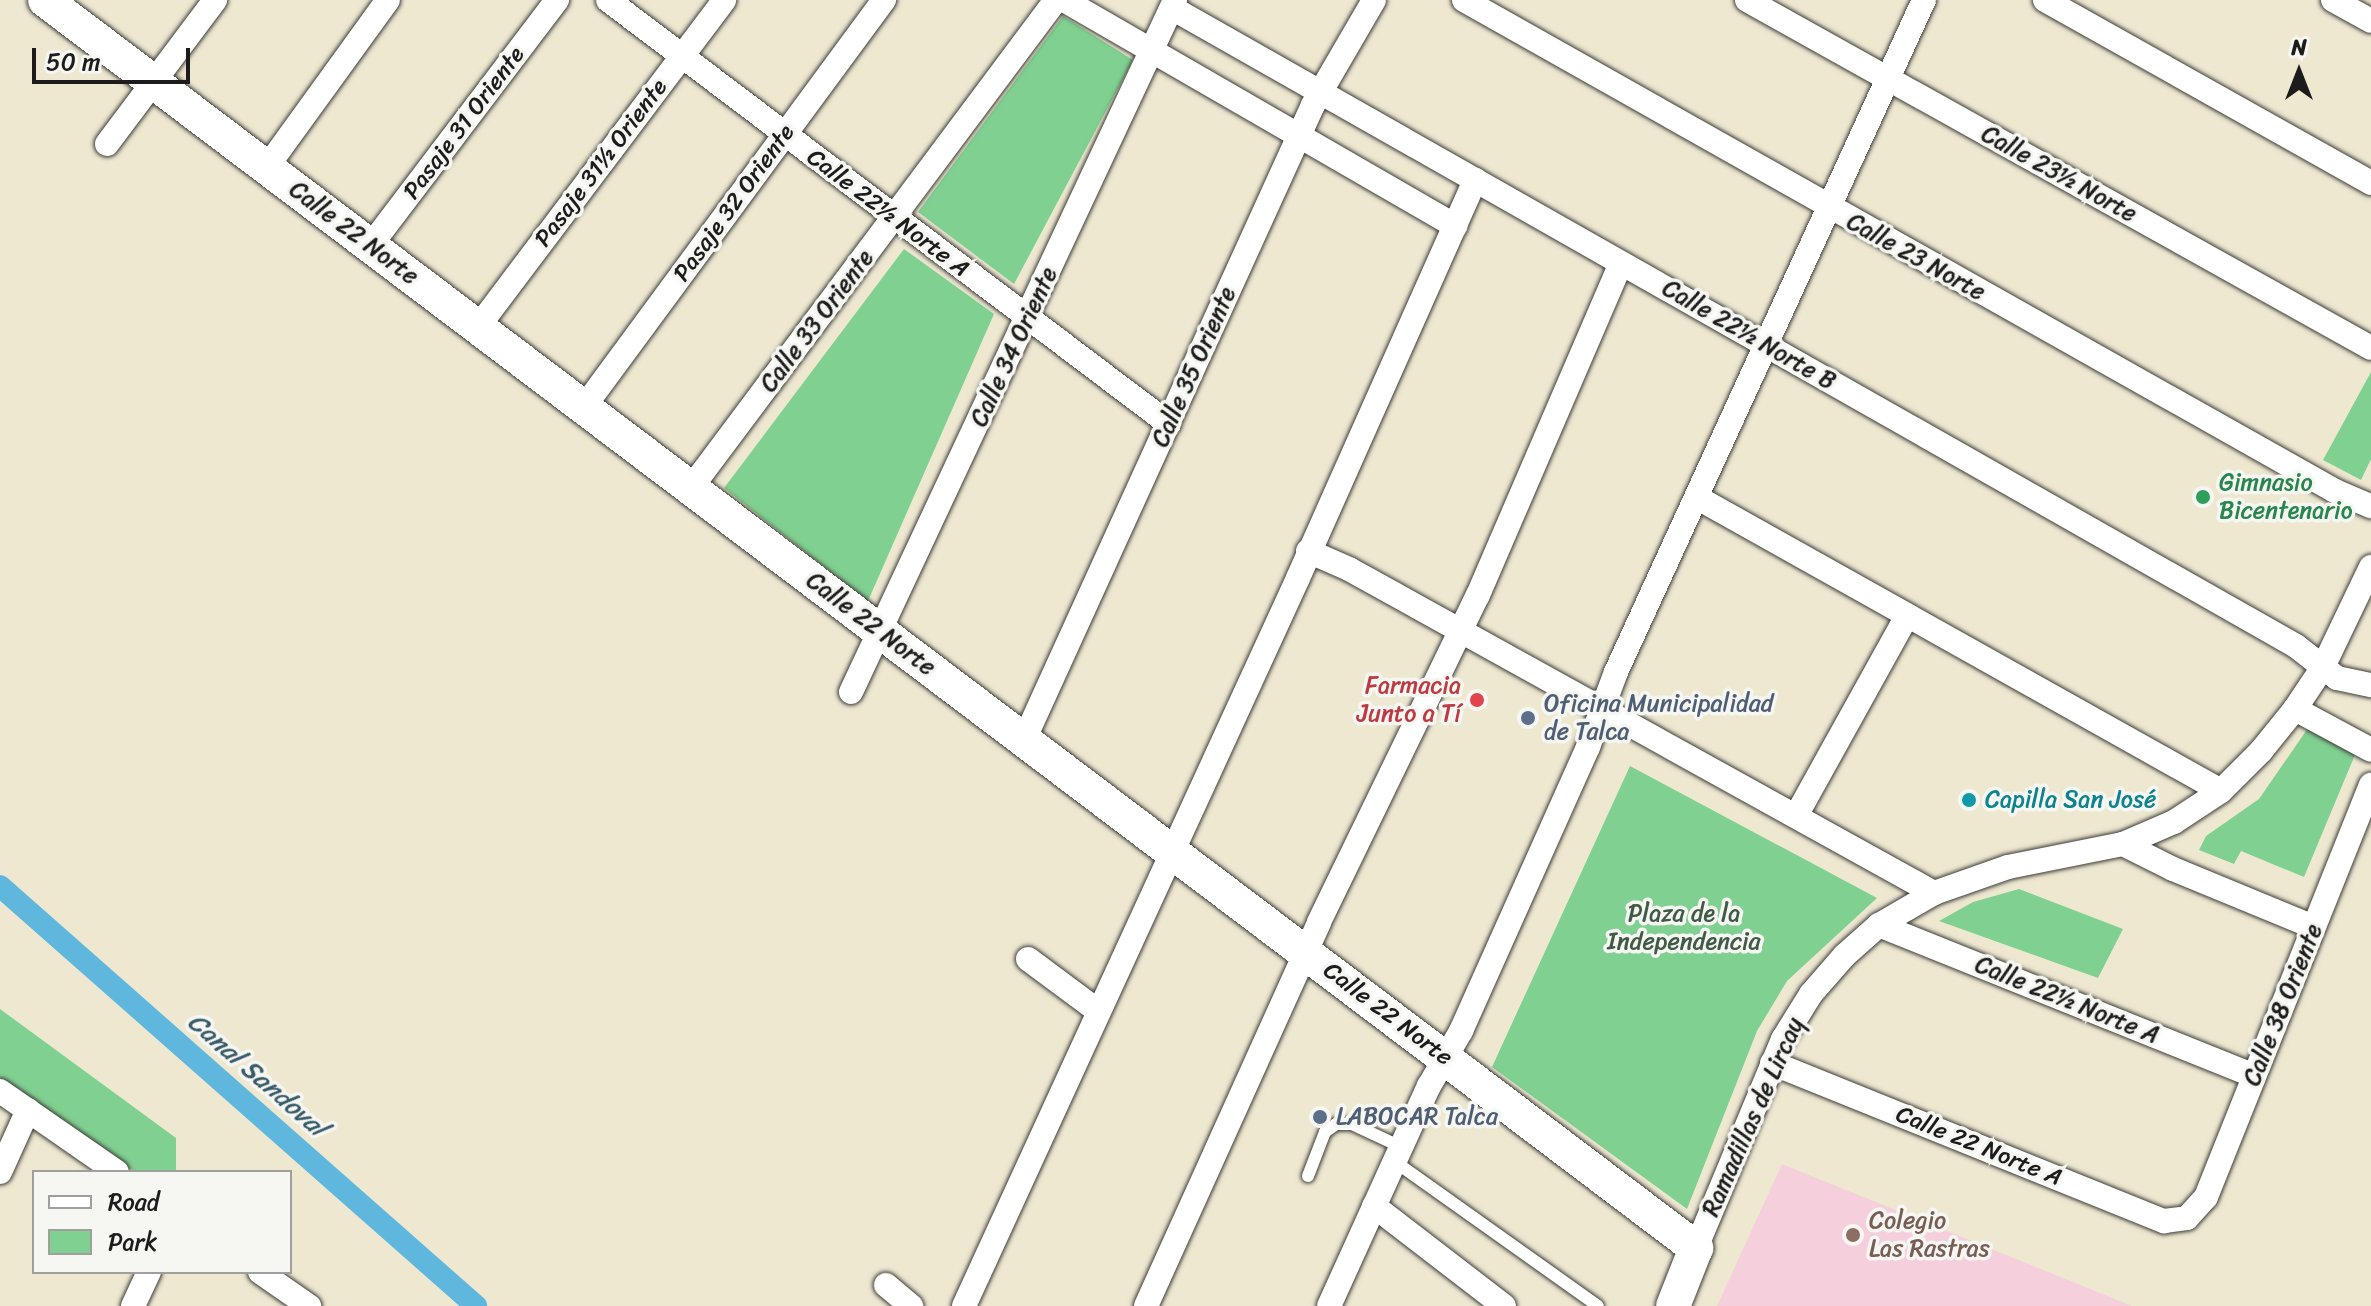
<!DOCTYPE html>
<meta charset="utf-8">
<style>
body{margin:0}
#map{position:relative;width:2371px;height:1306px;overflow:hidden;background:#eee8d1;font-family:Sriracha,sans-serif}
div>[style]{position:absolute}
.built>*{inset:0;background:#f5cfdc}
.green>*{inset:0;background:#80d191}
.canal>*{height:22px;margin:-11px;padding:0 11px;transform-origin:11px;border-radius:11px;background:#5fb7dd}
.roads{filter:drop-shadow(0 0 2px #3c3b37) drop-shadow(0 0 2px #3c3b37)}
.lane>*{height:12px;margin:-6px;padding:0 6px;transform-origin:6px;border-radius:6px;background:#fff}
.street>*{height:24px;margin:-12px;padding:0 12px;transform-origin:12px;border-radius:12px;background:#fff}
.secondary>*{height:34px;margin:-17px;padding:0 17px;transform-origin:17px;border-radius:17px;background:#fff}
.dots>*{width:22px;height:22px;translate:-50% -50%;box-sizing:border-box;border:4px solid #f6f6f2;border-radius:50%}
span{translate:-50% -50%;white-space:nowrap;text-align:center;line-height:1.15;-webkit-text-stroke:7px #f6f6f2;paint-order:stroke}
.street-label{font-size:24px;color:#1c1c1c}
.leisure-label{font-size:24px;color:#27864d}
.left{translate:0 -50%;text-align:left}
.health-label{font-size:24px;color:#be3a42}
.right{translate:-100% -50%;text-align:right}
.service-label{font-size:24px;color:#4e5e75}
.culture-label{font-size:24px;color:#0d838f}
.park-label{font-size:24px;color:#3f5b45}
.education-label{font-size:24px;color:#785e54}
.water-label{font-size:26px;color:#375a69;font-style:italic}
.legend{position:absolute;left:32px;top:1170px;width:260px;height:104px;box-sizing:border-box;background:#f6f6f2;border:2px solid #9f9f9c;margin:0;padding:10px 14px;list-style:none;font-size:24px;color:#1c1c1c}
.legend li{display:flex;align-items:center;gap:16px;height:40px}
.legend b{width:40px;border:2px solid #9f9f9c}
.north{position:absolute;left:2259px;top:32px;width:80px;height:80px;-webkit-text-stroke:6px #f6f6f2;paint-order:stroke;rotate:0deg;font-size:22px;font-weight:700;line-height:32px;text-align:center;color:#1c1c1c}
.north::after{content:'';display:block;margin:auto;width:28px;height:36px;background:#1c1c1c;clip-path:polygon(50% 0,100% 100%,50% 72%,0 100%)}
.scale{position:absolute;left:32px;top:48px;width:158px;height:36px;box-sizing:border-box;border:4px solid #1c1c1c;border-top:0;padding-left:10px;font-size:24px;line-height:28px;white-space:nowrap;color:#1c1c1c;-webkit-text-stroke:6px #f6f6f2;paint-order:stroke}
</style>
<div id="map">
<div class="built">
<i style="clip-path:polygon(1782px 1164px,2132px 1306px,1717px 1306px)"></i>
</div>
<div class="green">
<i style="clip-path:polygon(1063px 16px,1133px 60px,1014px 284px,918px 212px)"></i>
<i style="clip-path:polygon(904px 249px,994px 314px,868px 601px,724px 488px)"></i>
<i style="clip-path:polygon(2371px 372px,2371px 459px,2361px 480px,2323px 460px)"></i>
<i style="clip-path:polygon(2308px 728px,2357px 750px,2304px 877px,2241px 851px,2234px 864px,2199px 850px,2206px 836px,2259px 799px)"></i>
<i style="clip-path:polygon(1630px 766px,1877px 898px,1787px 981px,1757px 1031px,1687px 1209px,1492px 1067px)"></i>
<i style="clip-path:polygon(2019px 889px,2123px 929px,2098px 978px,1939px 921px,1973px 902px)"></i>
<i style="clip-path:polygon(0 1009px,176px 1138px,176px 1172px,135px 1172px,0 1078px)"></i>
</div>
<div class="canal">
<i style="left:0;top:886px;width:635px;rotate:41.42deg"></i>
</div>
<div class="roads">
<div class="lane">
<i style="left:1394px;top:1161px;width:250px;rotate:35.4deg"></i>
<i style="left:1308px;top:1176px;width:47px;rotate:-68.9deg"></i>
<i style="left:1325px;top:1132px;width:14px;rotate:-36deg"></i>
<i style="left:1336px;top:1124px;width:16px"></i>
<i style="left:1352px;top:1124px;width:54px;rotate:25.1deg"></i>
</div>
<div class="street">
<i style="left:608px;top:0;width:703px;rotate:37.08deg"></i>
<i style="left:1064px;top:0;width:452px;rotate:30deg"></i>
<i style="left:1464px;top:0;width:1000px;rotate:29.41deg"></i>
<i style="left:2335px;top:491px;width:39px;rotate:23deg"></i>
<i style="left:1747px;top:0;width:714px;rotate:29.15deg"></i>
<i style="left:2045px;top:0;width:374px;rotate:29.3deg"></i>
<i style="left:2333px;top:0;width:43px;rotate:28.9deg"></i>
<i style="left:1172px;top:8px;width:1292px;rotate:29.58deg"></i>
<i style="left:2296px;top:646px;width:52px;rotate:38deg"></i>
<i style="left:2337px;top:678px;width:35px;rotate:12deg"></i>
<i style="left:107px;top:144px;width:180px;rotate:-53.1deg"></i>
<i style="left:267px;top:167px;width:206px;rotate:-54.1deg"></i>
<i style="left:371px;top:245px;width:308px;rotate:-52.8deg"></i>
<i style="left:478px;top:327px;width:409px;rotate:-53deg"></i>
<i style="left:584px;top:407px;width:506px;rotate:-53.61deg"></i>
<i style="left:691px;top:488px;width:609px;rotate:-53.21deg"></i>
<i style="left:1698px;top:498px;width:599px;rotate:29.26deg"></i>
<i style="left:1308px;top:551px;width:45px;rotate:23.7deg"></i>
<i style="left:1349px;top:569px;width:669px;rotate:28.98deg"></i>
<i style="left:851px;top:692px;width:764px;rotate:-64.91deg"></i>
<i style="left:2295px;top:709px;width:86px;rotate:28.3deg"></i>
<i style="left:1024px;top:740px;width:698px;rotate:-65.53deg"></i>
<i style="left:1313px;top:105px;width:121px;rotate:-59.8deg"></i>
<i style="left:1796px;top:816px;width:229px;rotate:-61deg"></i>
<i style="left:2123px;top:844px;width:56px;rotate:26.6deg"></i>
<i style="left:2173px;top:869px;width:152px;rotate:22.4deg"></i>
<i style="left:1879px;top:925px;width:404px;rotate:21.9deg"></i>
<i style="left:1028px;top:959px;width:87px;rotate:36.6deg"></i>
<i style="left:1772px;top:1063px;width:423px;rotate:22deg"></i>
<i style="left:2164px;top:1221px;width:23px;rotate:-7deg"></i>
<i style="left:2187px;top:1218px;width:28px;rotate:-48deg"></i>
<i style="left:2206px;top:1197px;width:444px;rotate:-68.2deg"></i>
<i style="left:0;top:1091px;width:142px;rotate:34.7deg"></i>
<i style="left:0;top:1172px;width:68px;rotate:-65.7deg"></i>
<i style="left:1374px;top:1206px;width:164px;rotate:37.6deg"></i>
<i style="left:1696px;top:1248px;width:226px;rotate:-67.4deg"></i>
<i style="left:1783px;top:1039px;width:53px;rotate:-58.1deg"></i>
<i style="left:1811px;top:994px;width:50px;rotate:-49deg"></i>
<i style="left:1844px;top:956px;width:47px;rotate:-41.5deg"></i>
<i style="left:1879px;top:925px;width:64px;rotate:-30.2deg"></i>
<i style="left:1934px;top:893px;width:78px;rotate:-19.4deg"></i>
<i style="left:2008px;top:867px;width:117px;rotate:-11.3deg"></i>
<i style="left:2123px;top:844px;width:56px;rotate:-23.3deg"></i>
<i style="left:2174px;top:822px;width:56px;rotate:-33.4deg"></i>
<i style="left:2221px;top:791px;width:57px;rotate:-45deg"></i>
<i style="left:2261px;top:751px;width:54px;rotate:-51deg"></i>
<i style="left:2295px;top:709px;width:50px;rotate:-56.3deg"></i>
<i style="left:2323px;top:667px;width:111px;rotate:-64.4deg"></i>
<i style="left:260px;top:1272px;width:60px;rotate:34.8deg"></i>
<i style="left:886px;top:1285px;width:33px;rotate:40deg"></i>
<i style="left:133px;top:1306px;width:38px;rotate:-65deg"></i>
<i style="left:964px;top:1306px;width:801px;rotate:-65.35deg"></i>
<i style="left:1298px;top:578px;width:436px;rotate:-66deg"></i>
<i style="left:1146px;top:1306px;width:421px;rotate:-65.7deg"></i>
<i style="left:1319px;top:922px;width:364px;rotate:-64.1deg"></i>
<i style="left:1478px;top:595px;width:361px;rotate:-66.7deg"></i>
<i style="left:1329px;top:1306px;width:242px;rotate:-65.6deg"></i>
<i style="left:1429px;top:1086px;width:64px;rotate:-59.8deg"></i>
<i style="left:1461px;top:1031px;width:311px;rotate:-65.9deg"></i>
<i style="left:1588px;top:747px;width:80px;rotate:-69.5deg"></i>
<i style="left:1616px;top:672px;width:739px;rotate:-65.38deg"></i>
</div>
<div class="secondary">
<i style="left:45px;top:0;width:2070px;rotate:37.09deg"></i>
<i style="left:1696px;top:1248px;width:62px;rotate:111.6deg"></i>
</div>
</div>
<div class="dots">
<i style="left:2203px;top:497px;background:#2e9e5b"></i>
<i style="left:1477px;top:700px;background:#e0444e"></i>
<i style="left:1528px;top:718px;background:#5c6f8a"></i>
<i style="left:1969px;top:800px;background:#0f9aa8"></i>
<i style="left:1320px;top:1117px;background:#5c6f8a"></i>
<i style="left:1853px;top:1235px;background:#8d6e63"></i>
</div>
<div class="street-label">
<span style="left:464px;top:123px;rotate:-53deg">Pasaje 31 Oriente</span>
<span style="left:601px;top:163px;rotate:-53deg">Pasaje 31½ Oriente</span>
<span style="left:2059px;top:174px;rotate:29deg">Calle 23½ Norte</span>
<span style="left:734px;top:203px;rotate:-54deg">Pasaje 32 Oriente</span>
<span style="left:888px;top:213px;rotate:37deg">Calle 22½ Norte A</span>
<span style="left:354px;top:233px;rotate:37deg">Calle 22 Norte</span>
<span style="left:1916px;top:257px;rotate:29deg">Calle 23 Norte</span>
<span style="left:817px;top:321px;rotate:-53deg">Calle 33 Oriente</span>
<span style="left:1749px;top:335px;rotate:30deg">Calle 22½ Norte B</span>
<span style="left:1014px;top:347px;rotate:-65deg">Calle 34 Oriente</span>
<span style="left:1194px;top:367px;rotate:-66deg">Calle 35 Oriente</span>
<span style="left:871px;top:624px;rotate:37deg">Calle 22 Norte</span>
<span style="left:2067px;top:1000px;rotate:22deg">Calle 22½ Norte A</span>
<span style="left:2283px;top:1005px;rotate:-68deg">Calle 38 Oriente</span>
<span style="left:1388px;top:1014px;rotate:37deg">Calle 22 Norte</span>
<span style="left:1753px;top:1117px;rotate:-66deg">Ramadillas de Lircay</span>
<span style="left:1979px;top:1146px;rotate:22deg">Calle 22 Norte A</span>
</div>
<div class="leisure-label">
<span class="left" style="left:2219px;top:497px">Gimnasio<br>Bicentenario</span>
</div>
<div class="health-label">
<span class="right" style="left:1461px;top:700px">Farmacia<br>Junto a Tí</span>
</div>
<div class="service-label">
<span class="left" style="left:1544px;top:718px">Oficina Municipalidad<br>de Talca</span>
<span class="left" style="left:1336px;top:1117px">LABOCAR Talca</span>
</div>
<div class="culture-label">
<span class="left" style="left:1985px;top:800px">Capilla San José</span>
</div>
<div class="park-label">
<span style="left:1684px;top:928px">Plaza de la<br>Independencia</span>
</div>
<div class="education-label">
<span class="left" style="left:1869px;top:1235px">Colegio<br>Las Rastras</span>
</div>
<div class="water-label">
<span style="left:257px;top:1075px;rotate:41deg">Canal Sandoval</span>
</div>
<ul class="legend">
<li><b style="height:10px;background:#fff"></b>Road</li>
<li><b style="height:22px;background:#80d191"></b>Park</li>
</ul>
<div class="north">N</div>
<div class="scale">50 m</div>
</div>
